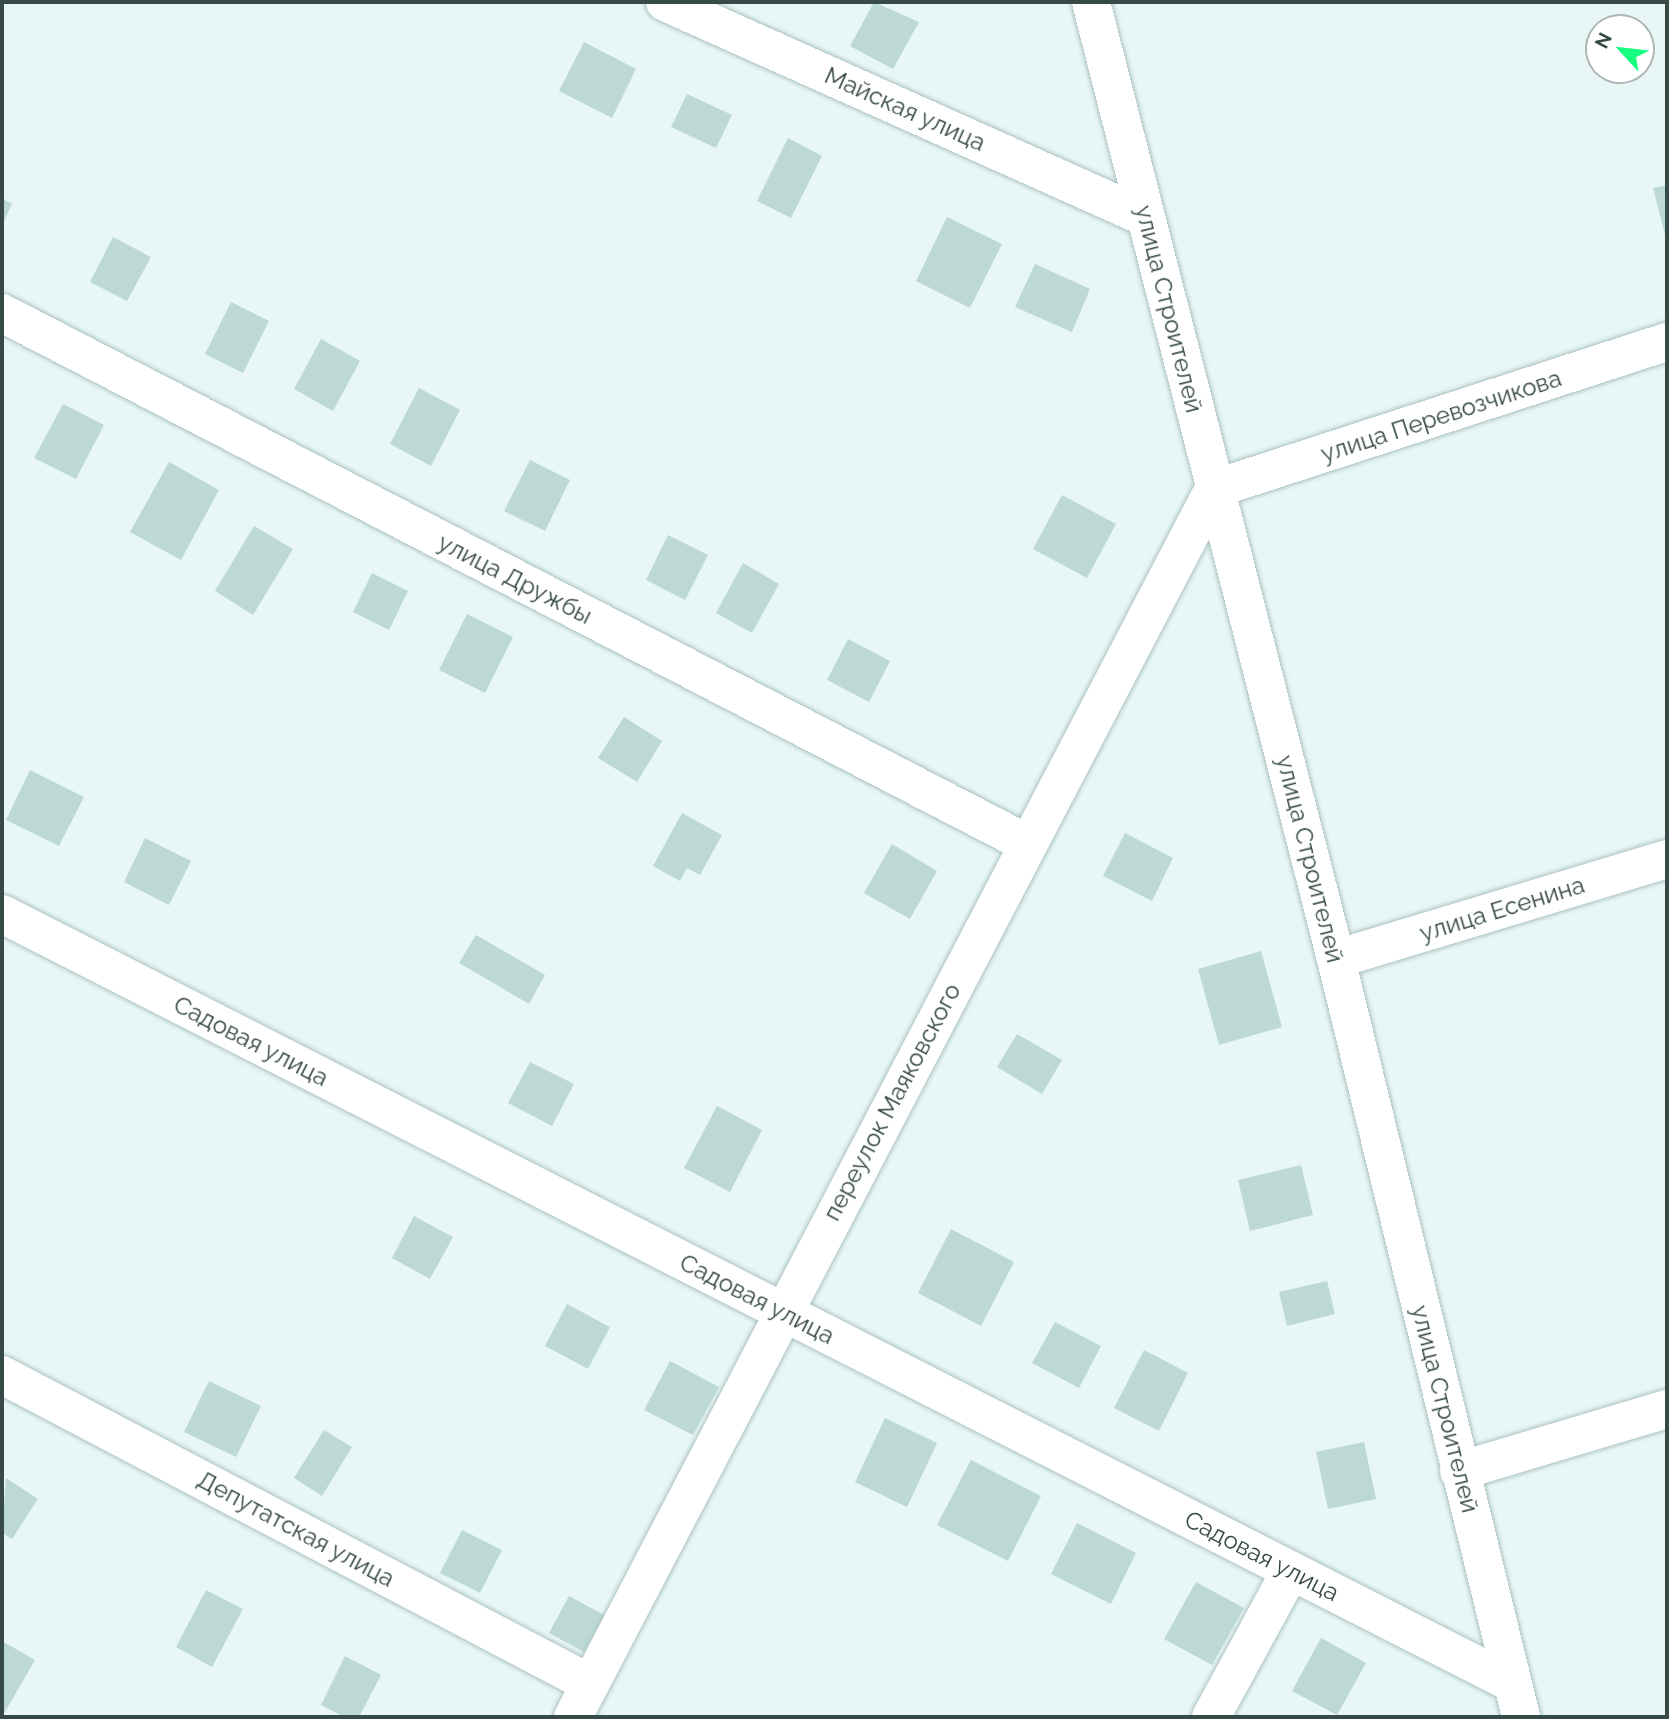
<!DOCTYPE html>
<meta charset="utf-8">
<style>
body{margin:0}
#map{position:relative;width:1669px;height:1719px;overflow:hidden;background:#e8f6f6;font-family:Raleway,sans-serif}
div>[style]{position:absolute}
.building>*{inset:0;background:#bcd9d6}
.roads{filter:drop-shadow(0 0 2px #aac2c1) drop-shadow(0 0 2px #aac2c1)}
.minor>*{height:38px;margin:-19px;padding:0 19px;transform-origin:19px;border-radius:19px;background:#fff}
.tertiary>*{height:38px;margin:-19px;padding:0 19px;transform-origin:19px;border-radius:19px;background:#fff}
span{translate:-50% -50%;white-space:nowrap;text-align:center;line-height:1.15;-webkit-text-stroke:6px #fff;paint-order:stroke}
.street-label{font-size:24px;color:#364a48}
.frame{position:absolute;inset:0;border:4px solid #364a48;pointer-events:none}
.north{position:absolute;left:1585px;top:14px;width:70px;height:70px;box-sizing:border-box;background:#fff;border:2px solid #afb7b6;border-radius:50%;rotate:297deg;font-size:19px;font-weight:700;line-height:28px;text-align:center;color:#364a48}
.north::after{content:'';display:block;margin:auto;width:24px;height:32px;background:#16ff7e;clip-path:polygon(50% 0,100% 100%,50% 72%,0 100%)}
</style>
<div id="map">
<div class="building">
<i style="clip-path:polygon(874px 2px,919px 22px,893px 69px,850px 46px)"></i>
<i style="clip-path:polygon(584px 42px,636px 69px,612px 118px,559px 91px)"></i>
<i style="clip-path:polygon(687px 94px,732px 115px,716px 148px,671px 127px)"></i>
<i style="clip-path:polygon(788px 138px,822px 156px,791px 218px,757px 201px)"></i>
<i style="clip-path:polygon(1667px 185px,1667px 239px,1666px 239px,1653px 188px)"></i>
<i style="clip-path:polygon(2px 198px,12px 204px,2px 225px)"></i>
<i style="clip-path:polygon(947px 217px,1002px 244px,970px 308px,916px 281px)"></i>
<i style="clip-path:polygon(113px 237px,151px 257px,127px 301px,90px 282px)"></i>
<i style="clip-path:polygon(1035px 264px,1090px 289px,1072px 332px,1015px 307px)"></i>
<i style="clip-path:polygon(231px 302px,269px 321px,243px 373px,205px 354px)"></i>
<i style="clip-path:polygon(321px 339px,360px 361px,333px 411px,294px 389px)"></i>
<i style="clip-path:polygon(419px 388px,460px 410px,431px 466px,390px 444px)"></i>
<i style="clip-path:polygon(63px 404px,104px 425px,76px 479px,34px 458px)"></i>
<i style="clip-path:polygon(530px 460px,570px 480px,545px 531px,504px 511px)"></i>
<i style="clip-path:polygon(169px 462px,219px 490px,181px 560px,130px 532px)"></i>
<i style="clip-path:polygon(1062px 495px,1116px 524px,1087px 578px,1033px 549px)"></i>
<i style="clip-path:polygon(254px 526px,293px 549px,253px 615px,215px 591px)"></i>
<i style="clip-path:polygon(668px 535px,708px 555px,685px 600px,646px 580px)"></i>
<i style="clip-path:polygon(743px 563px,779px 584px,752px 633px,716px 613px)"></i>
<i style="clip-path:polygon(372px 573px,408px 591px,389px 630px,353px 612px)"></i>
<i style="clip-path:polygon(467px 614px,513px 637px,485px 693px,439px 670px)"></i>
<i style="clip-path:polygon(848px 639px,890px 661px,869px 702px,827px 680px)"></i>
<i style="clip-path:polygon(624px 717px,662px 741px,637px 782px,598px 758px)"></i>
<i style="clip-path:polygon(30px 770px,84px 797px,59px 846px,6px 820px)"></i>
<i style="clip-path:polygon(682px 813px,722px 835px,700px 875px,687px 868px,680px 881px,653px 866px)"></i>
<i style="clip-path:polygon(1125px 833px,1173px 858px,1152px 901px,1103px 876px)"></i>
<i style="clip-path:polygon(145px 838px,191px 861px,169px 905px,124px 882px)"></i>
<i style="clip-path:polygon(892px 844px,937px 871px,910px 919px,864px 893px)"></i>
<i style="clip-path:polygon(476px 935px,545px 975px,529px 1004px,459px 963px)"></i>
<i style="clip-path:polygon(1261px 951px,1282px 1027px,1219px 1045px,1198px 969px)"></i>
<i style="clip-path:polygon(1017px 1034px,1062px 1060px,1042px 1094px,997px 1067px)"></i>
<i style="clip-path:polygon(530px 1062px,574px 1084px,552px 1126px,508px 1103px)"></i>
<i style="clip-path:polygon(717px 1106px,762px 1130px,730px 1192px,684px 1168px)"></i>
<i style="clip-path:polygon(1301px 1165px,1313px 1215px,1250px 1231px,1238px 1180px)"></i>
<i style="clip-path:polygon(414px 1216px,453px 1237px,430px 1279px,392px 1258px)"></i>
<i style="clip-path:polygon(951px 1229px,1014px 1262px,981px 1326px,918px 1293px)"></i>
<i style="clip-path:polygon(1327px 1281px,1335px 1314px,1287px 1326px,1279px 1292px)"></i>
<i style="clip-path:polygon(567px 1304px,610px 1327px,588px 1369px,545px 1346px)"></i>
<i style="clip-path:polygon(1055px 1322px,1101px 1346px,1079px 1388px,1032px 1363px)"></i>
<i style="clip-path:polygon(1144px 1350px,1188px 1373px,1159px 1431px,1114px 1408px)"></i>
<i style="clip-path:polygon(670px 1361px,719px 1387px,693px 1435px,644px 1410px)"></i>
<i style="clip-path:polygon(209px 1381px,261px 1406px,236px 1457px,184px 1432px)"></i>
<i style="clip-path:polygon(885px 1418px,937px 1443px,907px 1507px,855px 1482px)"></i>
<i style="clip-path:polygon(324px 1430px,352px 1447px,322px 1496px,294px 1478px)"></i>
<i style="clip-path:polygon(1364px 1442px,1376px 1499px,1328px 1509px,1316px 1452px)"></i>
<i style="clip-path:polygon(971px 1460px,1041px 1496px,1008px 1561px,937px 1525px)"></i>
<i style="clip-path:polygon(6px 1478px,38px 1499px,12px 1539px,2px 1533px)"></i>
<i style="clip-path:polygon(1077px 1523px,1136px 1553px,1111px 1604px,1051px 1574px)"></i>
<i style="clip-path:polygon(462px 1530px,502px 1550px,480px 1593px,440px 1573px)"></i>
<i style="clip-path:polygon(1196px 1582px,1244px 1608px,1212px 1665px,1164px 1639px)"></i>
<i style="clip-path:polygon(206px 1590px,243px 1609px,212px 1667px,176px 1647px)"></i>
<i style="clip-path:polygon(569px 1596px,604px 1615px,584px 1652px,549px 1633px)"></i>
<i style="clip-path:polygon(1321px 1638px,1366px 1663px,1337px 1715px,1292px 1691px)"></i>
<i style="clip-path:polygon(2px 1641px,35px 1660px,2px 1717px)"></i>
<i style="clip-path:polygon(345px 1656px,381px 1675px,359px 1717px,344px 1717px,321px 1705px)"></i>
</div>
<div class="roads">
<div class="minor">
<i style="left:665px;top:2px;width:526px;rotate:24.13deg"></i>
<i style="left:2px;top:313px;width:1155px;rotate:27.36deg"></i>
<i style="left:2px;top:914px;width:1695px;rotate:26.99deg"></i>
<i style="left:1336px;top:959px;width:346px;rotate:-16.8deg"></i>
<i style="left:2px;top:1375px;width:663px;rotate:27.69deg"></i>
<i style="left:1459px;top:1471px;width:217px;rotate:-16.6deg"></i>
<i style="left:573px;top:1717px;width:1385px;rotate:-62.44deg"></i>
<i style="left:1214px;top:489px;width:476px;rotate:-18deg"></i>
<i style="left:1211px;top:1717px;width:167px;rotate:-61.4deg"></i>
</div>
<div class="tertiary">
<i style="left:1091px;top:2px;width:988px;rotate:75.64deg"></i>
<i style="left:1336px;top:959px;width:780px;rotate:76.28deg"></i>
</div>
</div>
<div class="street-label">
<span style="left:905px;top:109px;rotate:24deg">Майская улица</span>
<span style="left:1169px;top:309px;rotate:76deg">улица Строителей</span>
<span style="left:1441px;top:416px;rotate:-18deg">улица Перевозчикова</span>
<span style="left:515px;top:579px;rotate:27deg">улица Дружбы</span>
<span style="left:1310px;top:859px;rotate:76deg">улица Строителей</span>
<span style="left:1502px;top:909px;rotate:-17deg">улица Есенина</span>
<span style="left:251px;top:1041px;rotate:27deg">Садовая улица</span>
<span style="left:892px;top:1102px;rotate:-62deg">переулок Маяковского</span>
<span style="left:757px;top:1299px;rotate:27deg">Садовая улица</span>
<span style="left:1445px;top:1409px;rotate:76deg">улица Строителей</span>
<span style="left:296px;top:1529px;rotate:28deg">Депутатская улица</span>
<span style="left:1262px;top:1556px;rotate:27deg">Садовая улица</span>
</div>
<div class="frame"></div>
<div class="north">N</div>
</div>
